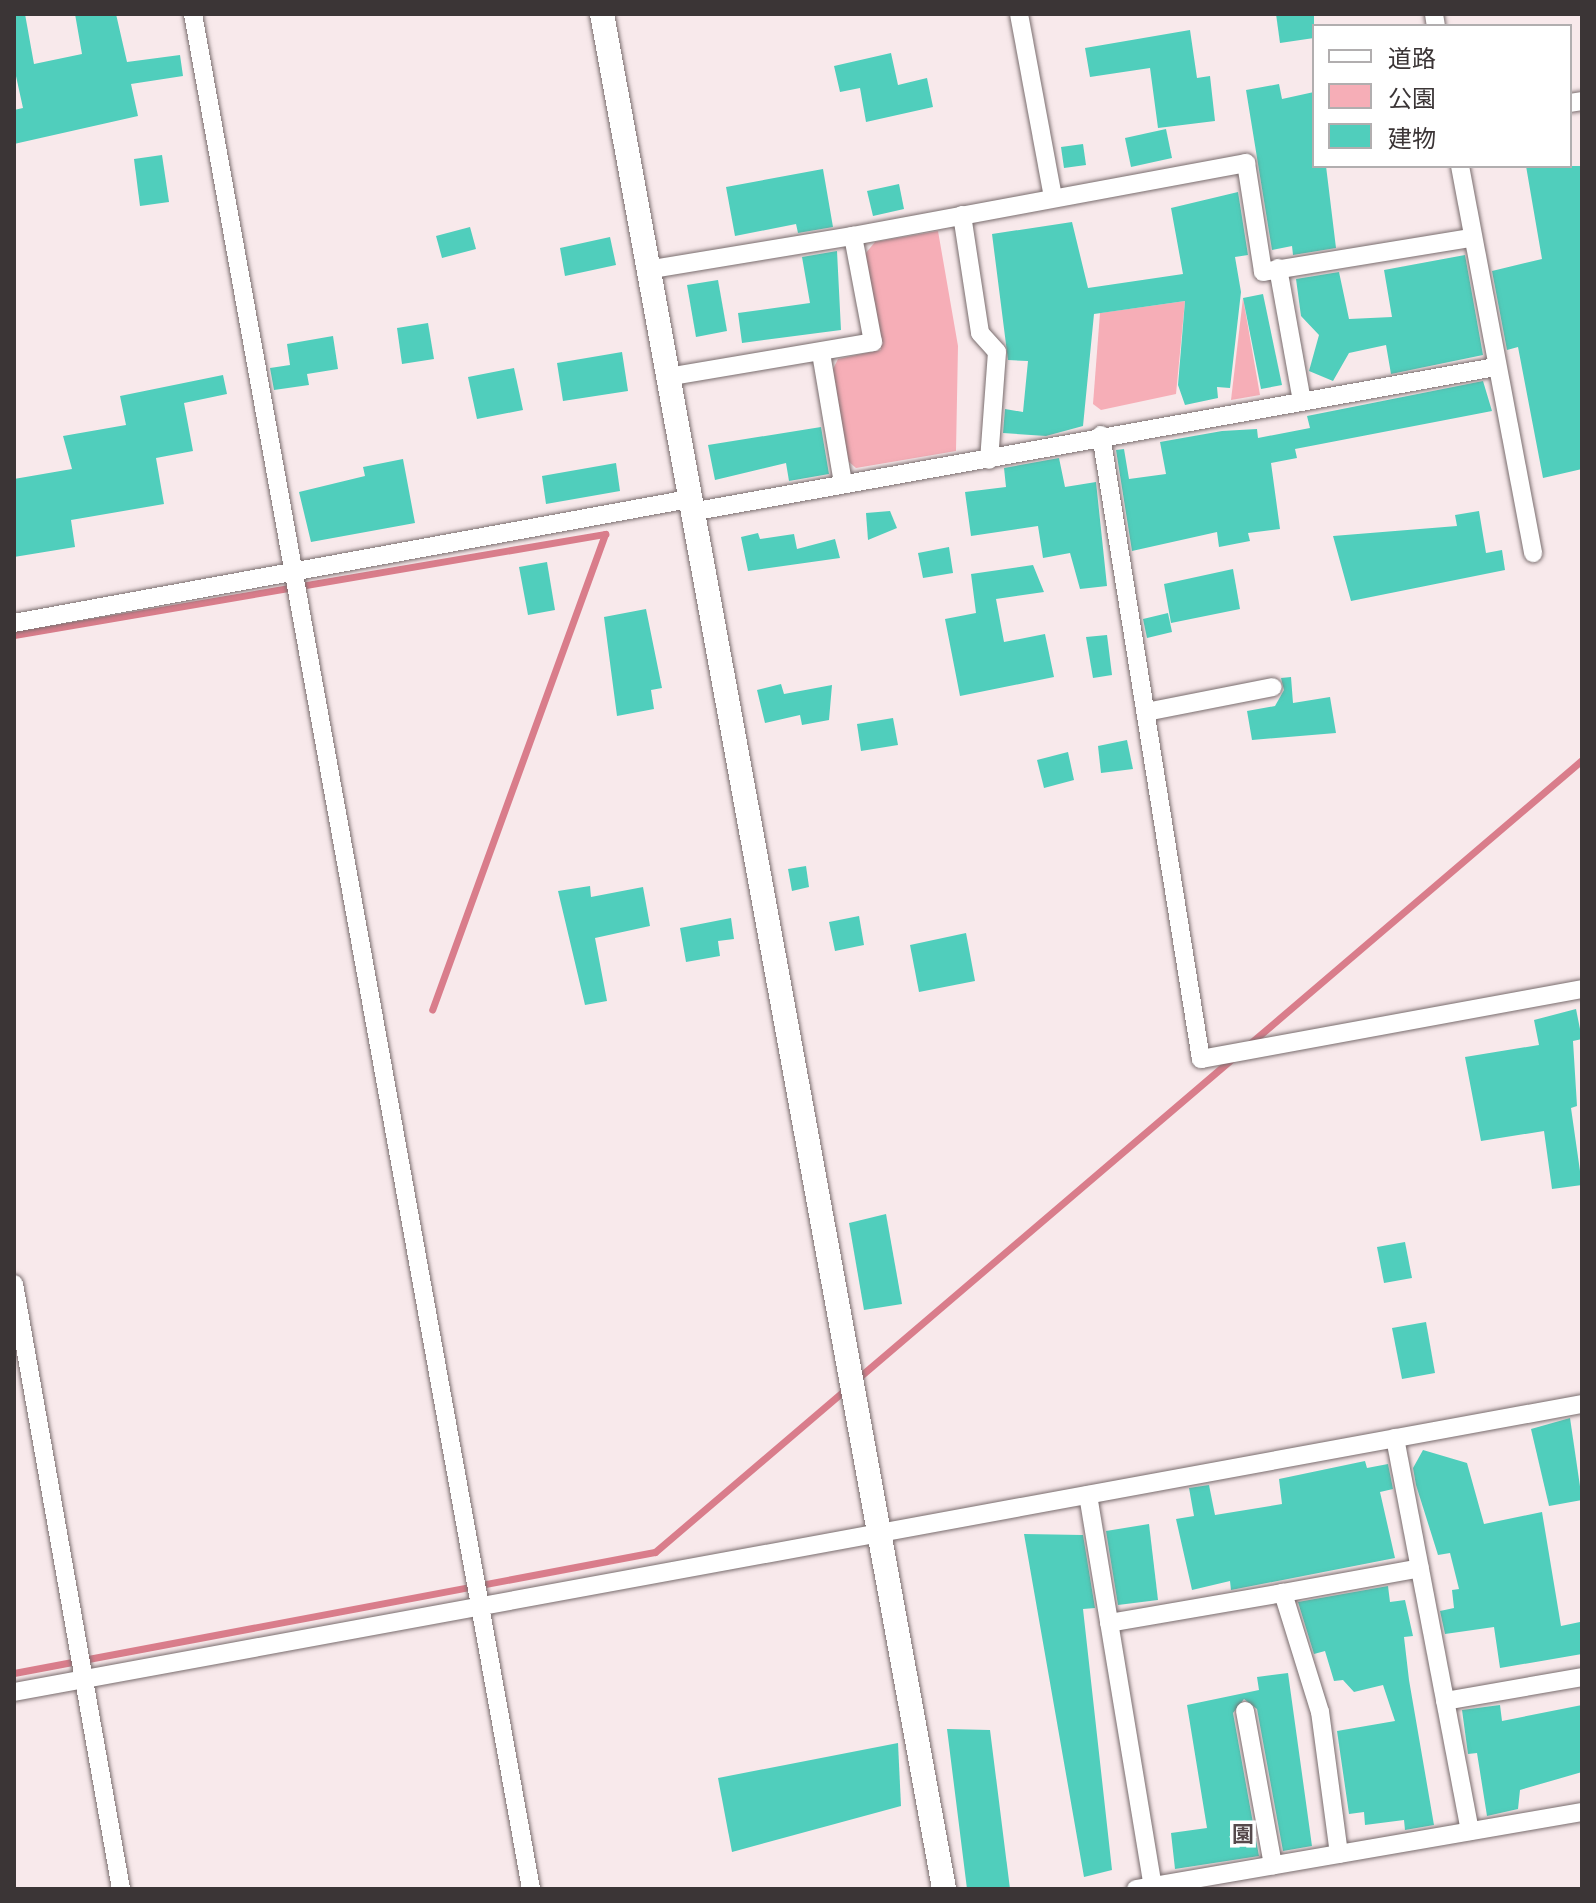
<!DOCTYPE html>
<meta charset="utf-8">
<style>
body{margin:0}
#map{position:relative;width:1596px;height:1903px;overflow:hidden;background:#f8e9eb;font-family:"Varela Round","Noto Sans JP",sans-serif}
div>[style]{position:absolute}
.green>*{inset:0;background:#f6aeb7}
.stream>*{height:7px;margin:-3.5px;padding:0 3.5px;transform-origin:3.5px;border-radius:3.5px;background:#d97d8b}
.building>*{inset:0;background:#50cebc}
.roads{filter:drop-shadow(0 0 2px #796d6e) drop-shadow(0 0 2px #796d6e)}
.minor>*{height:18px;margin:-9px;padding:0 9px;transform-origin:9px;border-radius:9px;background:#fff}
.tertiary>*{height:24px;margin:-12px;padding:0 12px;transform-origin:12px;border-radius:12px;background:#fff}
span{translate:-50% -50%;white-space:nowrap;text-align:center;line-height:1.15;-webkit-text-stroke:7px #fff;paint-order:stroke}
.neighbourhood-label{font-size:22px;color:#564a4c;font-weight:700}
.frame{position:absolute;inset:0;border:16px solid #3b3536;pointer-events:none}
.legend{position:absolute;left:1312px;top:24px;width:260px;height:144px;box-sizing:border-box;background:#fff;border:2px solid #b1aeaf;margin:0;padding:10px 14px;list-style:none;font-size:24px;color:#3b3536}
.legend li{display:flex;align-items:center;gap:16px;height:40px}
.legend b{width:40px;border:2px solid #b1aeaf}
</style>
<div id="map">
<div class="green">
<i style="clip-path:polygon(938px 231px,958px 346px,956px 451px,856px 468px,848px 461px,833px 369px,838px 359px,881px 350px,865px 254px,875px 242px)"></i>
<i style="clip-path:polygon(1243px 298px,1260px 395px,1231px 400px)"></i>
<i style="clip-path:polygon(1185px 301px,1176px 394px,1101px 410px,1093px 404px,1100px 313px)"></i>
</div>
<div class="stream">
<i style="left:14px;top:635px;width:600px;rotate:-9.7deg"></i>
<i style="left:605px;top:534px;width:506px;rotate:109.97deg"></i>
<i style="left:1247px;top:1046px;width:440px;rotate:-40.5deg"></i>
<i style="left:857px;top:1379px;width:492px;rotate:-40.5deg"></i>
<i style="left:14px;top:1673px;width:652px;rotate:-10.69deg"></i>
<i style="left:655px;top:1552px;width:254px;rotate:-40.5deg"></i>
</div>
<div class="building">
<i style="clip-path:polygon(14px 14px,25px 14px,34px 64px,82px 54px,75px 14px,116px 14px,127px 62px,180px 55px,183px 76px,131px 84px,138px 116px,14px 144px,14px 110px,23px 108px,14px 67px)"></i>
<i style="clip-path:polygon(1276px 14px,1314px 14px,1314px 38px,1280px 43px)"></i>
<i style="clip-path:polygon(1190px 30px,1197px 78px,1210px 76px,1215px 121px,1158px 128px,1150px 68px,1090px 77px,1085px 48px)"></i>
<i style="clip-path:polygon(891px 53px,898px 85px,927px 78px,933px 107px,866px 122px,860px 88px,840px 92px,834px 66px)"></i>
<i style="clip-path:polygon(1279px 84px,1282px 99px,1314px 92px,1314px 166px,1326px 166px,1336px 248px,1293px 255px,1292px 246px,1272px 250px,1246px 90px)"></i>
<i style="clip-path:polygon(1166px 129px,1172px 158px,1131px 167px,1125px 138px)"></i>
<i style="clip-path:polygon(1083px 144px,1086px 165px,1064px 168px,1061px 147px)"></i>
<i style="clip-path:polygon(162px 155px,169px 202px,140px 206px,134px 159px)"></i>
<i style="clip-path:polygon(1526px 166px,1582px 166px,1582px 469px,1543px 478px,1518px 347px,1507px 350px,1492px 271px,1542px 259px)"></i>
<i style="clip-path:polygon(823px 169px,833px 227px,798px 233px,796px 224px,735px 236px,726px 187px)"></i>
<i style="clip-path:polygon(899px 184px,904px 209px,873px 216px,867px 191px)"></i>
<i style="clip-path:polygon(1238px 192px,1248px 255px,1235px 257px,1241px 292px,1230px 388px,1217px 387px,1218px 398px,1185px 405px,1178px 385px,1185px 301px,1094px 314px,1083px 426px,1046px 436px,1003px 433px,1005px 409px,1023px 412px,1028px 361px,1008px 360px,992px 234px,1072px 222px,1088px 288px,1183px 274px,1171px 208px)"></i>
<i style="clip-path:polygon(470px 227px,476px 249px,442px 258px,436px 236px)"></i>
<i style="clip-path:polygon(610px 237px,616px 265px,565px 276px,560px 248px)"></i>
<i style="clip-path:polygon(837px 251px,841px 330px,742px 343px,738px 313px,810px 303px,802px 257px)"></i>
<i style="clip-path:polygon(1465px 255px,1483px 355px,1391px 374px,1386px 345px,1349px 353px,1333px 381px,1309px 371px,1319px 335px,1301px 316px,1296px 279px,1339px 272px,1349px 319px,1392px 317px,1384px 270px)"></i>
<i style="clip-path:polygon(718px 280px,727px 331px,696px 337px,687px 285px)"></i>
<i style="clip-path:polygon(1263px 294px,1282px 385px,1261px 389px,1243px 298px)"></i>
<i style="clip-path:polygon(428px 323px,434px 359px,402px 364px,397px 328px)"></i>
<i style="clip-path:polygon(333px 336px,338px 369px,307px 374px,309px 385px,274px 390px,270px 368px,290px 365px,287px 344px)"></i>
<i style="clip-path:polygon(622px 352px,628px 391px,563px 401px,557px 363px)"></i>
<i style="clip-path:polygon(514px 368px,523px 410px,477px 419px,468px 377px)"></i>
<i style="clip-path:polygon(223px 375px,227px 394px,184px 403px,193px 451px,156px 458px,164px 504px,71px 520px,75px 547px,14px 557px,14px 479px,72px 469px,63px 436px,126px 425px,120px 396px)"></i>
<i style="clip-path:polygon(1483px 381px,1492px 411px,1295px 449px,1297px 458px,1271px 463px,1280px 529px,1248px 533px,1250px 541px,1219px 547px,1217px 532px,1132px 551px,1116px 450px,1124px 449px,1129px 479px,1166px 474px,1160px 442px,1222px 431px,1257px 429px,1258px 438px,1310px 428px,1307px 416px)"></i>
<i style="clip-path:polygon(821px 427px,829px 474px,789px 481px,786px 463px,715px 480px,708px 445px)"></i>
<i style="clip-path:polygon(1059px 458px,1065px 487px,1096px 482px,1107px 586px,1080px 589px,1070px 553px,1043px 558px,1038px 526px,971px 536px,965px 492px,1006px 487px,1004px 468px)"></i>
<i style="clip-path:polygon(403px 459px,415px 523px,311px 542px,299px 492px,365px 476px,363px 467px)"></i>
<i style="clip-path:polygon(616px 463px,620px 491px,546px 504px,542px 476px)"></i>
<i style="clip-path:polygon(890px 511px,897px 528px,868px 540px,866px 513px)"></i>
<i style="clip-path:polygon(1479px 511px,1486px 553px,1502px 550px,1505px 570px,1351px 601px,1333px 536px,1457px 526px,1455px 515px)"></i>
<i style="clip-path:polygon(758px 533px,760px 539px,794px 534px,797px 549px,835px 539px,840px 558px,748px 571px,741px 537px)"></i>
<i style="clip-path:polygon(949px 547px,953px 573px,923px 578px,918px 553px)"></i>
<i style="clip-path:polygon(547px 562px,555px 610px,528px 615px,519px 567px)"></i>
<i style="clip-path:polygon(1033px 565px,1044px 592px,996px 599px,1004px 642px,1045px 634px,1054px 677px,960px 696px,945px 619px,976px 613px,971px 574px)"></i>
<i style="clip-path:polygon(1233px 569px,1240px 609px,1171px 623px,1164px 584px)"></i>
<i style="clip-path:polygon(646px 609px,662px 688px,651px 690px,654px 709px,617px 716px,604px 617px)"></i>
<i style="clip-path:polygon(1168px 613px,1172px 632px,1147px 638px,1143px 619px)"></i>
<i style="clip-path:polygon(1107px 635px,1112px 675px,1093px 678px,1086px 637px)"></i>
<i style="clip-path:polygon(1291px 677px,1293px 703px,1330px 697px,1336px 733px,1252px 740px,1247px 711px,1275px 706px,1284px 690px,1281px 678px)"></i>
<i style="clip-path:polygon(781px 684px,784px 694px,832px 685px,829px 720px,802px 725px,800px 715px,765px 723px,757px 690px)"></i>
<i style="clip-path:polygon(893px 718px,898px 745px,861px 751px,857px 724px)"></i>
<i style="clip-path:polygon(1127px 740px,1133px 769px,1101px 773px,1098px 746px)"></i>
<i style="clip-path:polygon(1068px 752px,1074px 780px,1044px 788px,1037px 760px)"></i>
<i style="clip-path:polygon(806px 866px,809px 887px,792px 891px,788px 869px)"></i>
<i style="clip-path:polygon(590px 886px,591px 897px,643px 887px,650px 926px,595px 938px,607px 1001px,585px 1005px,558px 891px)"></i>
<i style="clip-path:polygon(859px 916px,864px 945px,835px 951px,829px 922px)"></i>
<i style="clip-path:polygon(731px 918px,734px 939px,718px 941px,720px 956px,686px 962px,680px 928px)"></i>
<i style="clip-path:polygon(966px 933px,975px 981px,919px 992px,910px 945px)"></i>
<i style="clip-path:polygon(1576px 1009px,1582px 1039px,1573px 1041px,1577px 1106px,1571px 1108px,1582px 1185px,1552px 1189px,1544px 1131px,1481px 1141px,1465px 1057px,1539px 1045px,1534px 1020px)"></i>
<i style="clip-path:polygon(886px 1214px,902px 1304px,864px 1310px,849px 1223px)"></i>
<i style="clip-path:polygon(1405px 1242px,1412px 1278px,1384px 1283px,1377px 1247px)"></i>
<i style="clip-path:polygon(1426px 1322px,1435px 1373px,1402px 1379px,1392px 1328px)"></i>
<i style="clip-path:polygon(1570px 1418px,1582px 1500px,1549px 1506px,1531px 1429px)"></i>
<i style="clip-path:polygon(1423px 1450px,1467px 1463px,1484px 1524px,1542px 1512px,1561px 1626px,1580px 1622px,1582px 1654px,1500px 1668px,1494px 1627px,1445px 1634px,1440px 1611px,1454px 1608px,1452px 1590px,1459px 1589px,1450px 1553px,1438px 1555px,1416px 1485px,1413px 1468px)"></i>
<i style="clip-path:polygon(1365px 1461px,1367px 1468px,1388px 1464px,1393px 1489px,1380px 1492px,1395px 1558px,1231px 1590px,1230px 1581px,1192px 1590px,1176px 1519px,1194px 1516px,1189px 1488px,1209px 1485px,1215px 1515px,1282px 1504px,1279px 1479px)"></i>
<i style="clip-path:polygon(1149px 1524px,1158px 1600px,1118px 1605px,1106px 1531px)"></i>
<i style="clip-path:polygon(1024px 1534px,1083px 1535px,1095px 1608px,1083px 1609px,1112px 1870px,1084px 1877px)"></i>
<i style="clip-path:polygon(1388px 1586px,1390px 1602px,1405px 1600px,1413px 1636px,1404px 1637px,1409px 1680px,1434px 1825px,1405px 1830px,1404px 1820px,1365px 1825px,1364px 1812px,1349px 1814px,1337px 1731px,1395px 1721px,1383px 1685px,1354px 1692px,1343px 1680px,1334px 1681px,1325px 1651px,1314px 1654px,1298px 1602px)"></i>
<i style="clip-path:polygon(1288px 1673px,1312px 1846px,1283px 1851px,1257px 1709px,1244px 1699px,1233px 1713px,1259px 1856px,1175px 1869px,1171px 1833px,1207px 1828px,1187px 1705px,1259px 1690px,1257px 1677px)"></i>
<i style="clip-path:polygon(1500px 1705px,1502px 1721px,1582px 1705px,1582px 1772px,1520px 1790px,1518px 1809px,1487px 1816px,1477px 1753px,1468px 1754px,1462px 1710px)"></i>
<i style="clip-path:polygon(947px 1729px,990px 1730px,1010px 1889px,967px 1889px)"></i>
<i style="clip-path:polygon(898px 1743px,901px 1806px,732px 1852px,718px 1778px)"></i>
</div>
<div class="roads">
<div class="minor">
<i style="left:193px;top:14px;width:1905px;rotate:79.78deg"></i>
<i style="left:1019px;top:14px;width:187px;rotate:79.5deg"></i>
<i style="left:1434px;top:14px;width:12px;rotate:81deg"></i>
<i style="left:1570px;top:103px;width:12px;rotate:-9deg"></i>
<i style="left:1460px;top:166px;width:394px;rotate:79.3deg"></i>
<i style="left:962px;top:215px;width:119px;rotate:81.3deg"></i>
<i style="left:980px;top:333px;width:25px;rotate:48deg"></i>
<i style="left:997px;top:352px;width:108px;rotate:94.2deg"></i>
<i style="left:1278px;top:268px;width:135px;rotate:79.8deg"></i>
<i style="left:647px;top:270px;width:209px;rotate:-9.4deg"></i>
<i style="left:821px;top:353px;width:132px;rotate:80.4deg"></i>
<i style="left:667px;top:377px;width:209px;rotate:-9.6deg"></i>
<i style="left:873px;top:342px;width:108px;rotate:-100.7deg"></i>
<i style="left:853px;top:236px;width:400px;rotate:-10.5deg"></i>
<i style="left:1246px;top:163px;width:110px;rotate:81.1deg"></i>
<i style="left:1263px;top:272px;width:211px;rotate:-9.3deg"></i>
<i style="left:1101px;top:435px;width:632px;rotate:80.9deg"></i>
<i style="left:1201px;top:1059px;width:387px;rotate:-10.4deg"></i>
<i style="left:691px;top:512px;width:817px;rotate:-10.22deg"></i>
<i style="left:14px;top:623px;width:686px;rotate:-10.41deg"></i>
<i style="left:1146px;top:712px;width:129px;rotate:-11.1deg"></i>
<i style="left:14px;top:1284px;width:614px;rotate:79.97deg"></i>
<i style="left:1395px;top:1438px;width:400px;rotate:79.2deg"></i>
<i style="left:1088px;top:1495px;width:396px;rotate:80.6deg"></i>
<i style="left:1109px;top:1623px;width:177px;rotate:-9.8deg"></i>
<i style="left:14px;top:1692px;width:1594px;rotate:-10.41deg"></i>
<i style="left:1445px;top:1701px;width:139px;rotate:-9.9deg"></i>
<i style="left:1245px;top:1711px;width:157px;rotate:79.7deg"></i>
<i style="left:1339px;top:1854px;width:143px;rotate:-97.6deg"></i>
<i style="left:1320px;top:1712px;width:125px;rotate:-107.3deg"></i>
<i style="left:1283px;top:1593px;width:139px;rotate:-10.3deg"></i>
<i style="left:1136px;top:1889px;width:453px;rotate:-9.8deg"></i>
</div>
<div class="tertiary">
<i style="left:602px;top:14px;width:1906px;rotate:79.66deg"></i>
</div>
</div>
<div class="neighbourhood-label">
<span style="left:1243px;top:1836px">園</span>
</div>
<div class="frame"></div>
<ul class="legend">
<li><b style="height:10px;background:#fff"></b>道路</li>
<li><b style="height:22px;background:#f6aeb7"></b>公園</li>
<li><b style="height:22px;background:#50cebc"></b>建物</li>
</ul>
</div>
